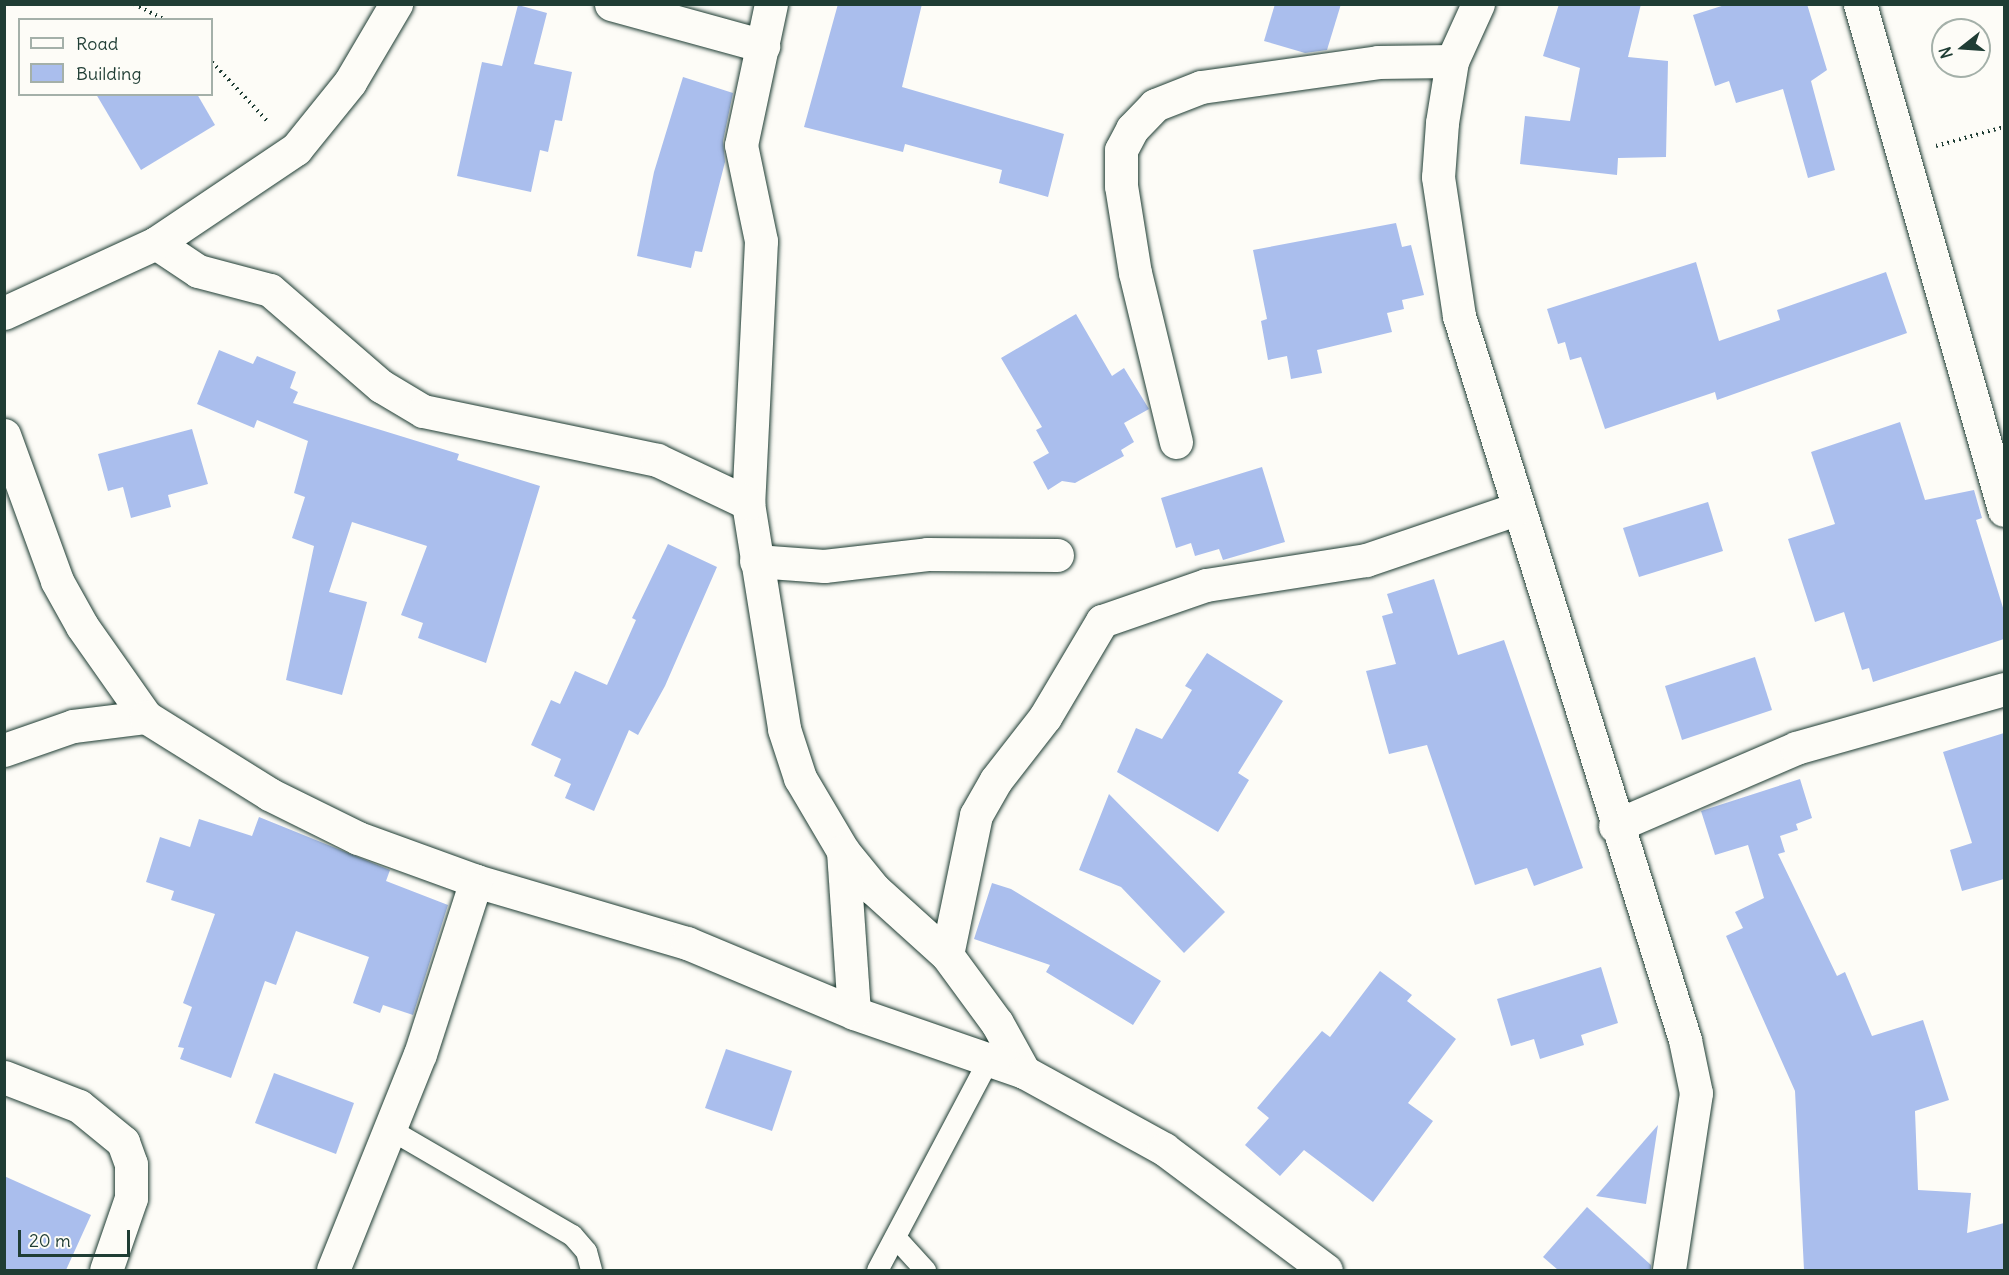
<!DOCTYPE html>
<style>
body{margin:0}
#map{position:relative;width:2009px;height:1275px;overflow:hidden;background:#fdfcf7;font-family:Delius,sans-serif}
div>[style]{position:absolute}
.building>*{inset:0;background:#aabeed}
.path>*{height:4px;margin-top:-2px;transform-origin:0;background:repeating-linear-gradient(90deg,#1f3d34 0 1.5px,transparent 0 6px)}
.roads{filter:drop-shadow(0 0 2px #1f3d34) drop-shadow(0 0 2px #1f3d34)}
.lane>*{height:21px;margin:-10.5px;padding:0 10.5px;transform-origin:10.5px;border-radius:10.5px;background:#fdfcf7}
.street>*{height:33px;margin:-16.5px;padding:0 16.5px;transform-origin:16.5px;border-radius:16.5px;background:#fdfcf7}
span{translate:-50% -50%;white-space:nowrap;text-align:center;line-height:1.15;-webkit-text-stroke:4.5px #fdfcf7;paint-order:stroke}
.frame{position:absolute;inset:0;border:6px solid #1f3d34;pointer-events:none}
.legend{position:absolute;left:18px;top:18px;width:195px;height:78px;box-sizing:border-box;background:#fdfcf7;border:2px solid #a4b0a9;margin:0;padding:8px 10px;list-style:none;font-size:18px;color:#1f3d34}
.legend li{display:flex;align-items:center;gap:12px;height:30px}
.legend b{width:30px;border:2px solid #a4b0a9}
.north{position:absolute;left:1931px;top:18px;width:60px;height:60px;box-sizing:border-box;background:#fdfcf7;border:2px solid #a4b0a9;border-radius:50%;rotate:253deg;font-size:16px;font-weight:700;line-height:24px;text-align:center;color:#1f3d34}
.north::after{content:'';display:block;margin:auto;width:21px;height:27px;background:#1f3d34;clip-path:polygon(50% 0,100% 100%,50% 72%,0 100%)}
.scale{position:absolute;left:18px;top:1230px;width:112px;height:27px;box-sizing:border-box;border:3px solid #1f3d34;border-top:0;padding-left:8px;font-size:18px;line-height:21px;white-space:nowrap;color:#1f3d34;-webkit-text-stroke:4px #fdfcf7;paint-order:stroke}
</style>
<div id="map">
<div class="building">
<i style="clip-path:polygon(838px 4px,922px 4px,902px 87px,1064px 134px,1048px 197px,999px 183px,1002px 170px,905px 144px,903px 152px,804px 127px)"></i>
<i style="clip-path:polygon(1275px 4px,1341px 4px,1327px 50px,1305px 53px,1264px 41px)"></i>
<i style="clip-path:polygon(1559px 4px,1641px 4px,1628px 57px,1668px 61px,1666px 157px,1618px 158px,1617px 175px,1520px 164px,1525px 116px,1570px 121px,1580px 68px,1543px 56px)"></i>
<i style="clip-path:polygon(1728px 4px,1807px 4px,1827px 70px,1811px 81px,1835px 170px,1808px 178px,1783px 89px,1736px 103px,1729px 81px,1715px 86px,1693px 15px)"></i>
<i style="clip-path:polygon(518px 5px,547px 13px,534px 64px,572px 72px,562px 121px,555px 120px,548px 152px,540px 150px,531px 192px,457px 176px,482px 62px,502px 66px)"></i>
<i style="clip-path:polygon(683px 77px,733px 93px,723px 141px,725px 162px,702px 252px,695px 251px,691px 268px,637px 256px,654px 172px)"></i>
<i style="clip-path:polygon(96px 94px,197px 94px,215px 125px,141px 170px)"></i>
<i style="clip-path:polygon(1396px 223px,1402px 247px,1411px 245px,1424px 295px,1402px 300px,1404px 309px,1387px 313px,1392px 332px,1317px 350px,1322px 373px,1291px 379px,1287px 356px,1268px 360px,1261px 321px,1267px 319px,1253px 250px)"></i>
<i style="clip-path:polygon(1696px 262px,1719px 341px,1780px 320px,1777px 310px,1886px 272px,1907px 333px,1717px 400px,1715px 392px,1605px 429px,1581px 357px,1570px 360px,1565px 342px,1558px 344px,1547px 309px)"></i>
<i style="clip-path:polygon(1076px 314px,1112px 376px,1124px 368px,1149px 409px,1124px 423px,1134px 442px,1121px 450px,1124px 456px,1075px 483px,1062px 481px,1048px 490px,1033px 462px,1049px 453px,1036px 430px,1042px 427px,1001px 358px)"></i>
<i style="clip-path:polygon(219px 350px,253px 364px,257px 356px,296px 372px,290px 388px,298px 392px,293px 403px,459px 454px,457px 460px,540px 486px,486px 663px,418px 638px,423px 623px,401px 615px,427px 546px,352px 522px,329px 592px,367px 602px,342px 695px,286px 680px,314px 546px,292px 538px,305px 497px,294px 493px,308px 441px,257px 420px,254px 428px,197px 404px)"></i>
<i style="clip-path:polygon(1900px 422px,1925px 500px,1974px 490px,1982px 518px,1976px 520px,2004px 611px,2004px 639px,1873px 682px,1869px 668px,1862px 670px,1844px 612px,1815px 622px,1788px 539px,1835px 524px,1811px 452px)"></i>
<i style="clip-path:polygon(192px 429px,208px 484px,168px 495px,171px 507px,131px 518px,123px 487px,108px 491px,98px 454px)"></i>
<i style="clip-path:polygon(1262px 467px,1285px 542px,1223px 560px,1219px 549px,1195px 556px,1191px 543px,1176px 548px,1161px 498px)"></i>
<i style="clip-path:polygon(1708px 502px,1723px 551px,1639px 577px,1623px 528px)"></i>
<i style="clip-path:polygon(668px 544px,717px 567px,665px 686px,638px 735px,629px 730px,594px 811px,565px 798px,571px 784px,554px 776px,561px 759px,531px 745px,551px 700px,560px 704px,575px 671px,607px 685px,636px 620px,632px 618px)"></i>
<i style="clip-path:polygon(1434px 579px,1458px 655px,1504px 640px,1583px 868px,1534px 886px,1527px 868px,1475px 885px,1427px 745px,1389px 754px,1366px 671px,1396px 664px,1382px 616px,1393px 613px,1387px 594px)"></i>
<i style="clip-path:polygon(1207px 653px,1283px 701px,1238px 773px,1249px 780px,1218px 832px,1117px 772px,1136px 728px,1162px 739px,1192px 690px,1185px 686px)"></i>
<i style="clip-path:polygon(1755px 657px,1772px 710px,1682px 740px,1665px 686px)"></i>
<i style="clip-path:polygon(2004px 733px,2004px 879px,1962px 891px,1950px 850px,1972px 843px,1943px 752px)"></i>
<i style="clip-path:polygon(1800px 779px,1812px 818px,1796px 824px,1798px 830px,1780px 836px,1785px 852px,1778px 854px,1837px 976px,1845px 972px,1872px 1036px,1923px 1020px,1949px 1100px,1915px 1111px,1918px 1190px,1971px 1193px,1967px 1233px,2004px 1223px,2004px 1270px,1804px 1270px,1795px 1091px,1726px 936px,1743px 928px,1735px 912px,1764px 898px,1748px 845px,1715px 855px,1701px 811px)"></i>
<i style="clip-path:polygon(1109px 794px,1225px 912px,1184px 953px,1121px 887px,1079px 870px)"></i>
<i style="clip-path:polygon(259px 817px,390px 870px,386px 881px,448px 905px,413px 1015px,383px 1005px,380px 1013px,353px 1003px,369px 957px,296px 931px,276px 985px,265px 981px,231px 1078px,180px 1059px,184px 1048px,178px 1047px,192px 1007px,183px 1003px,215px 914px,171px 900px,174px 891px,146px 882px,160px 837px,190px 847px,199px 819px,252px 836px)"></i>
<i style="clip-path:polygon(992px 883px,1011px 889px,1161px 981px,1133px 1025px,1046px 972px,1050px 965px,974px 939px)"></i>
<i style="clip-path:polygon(1601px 967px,1618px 1023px,1581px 1035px,1584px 1045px,1540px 1059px,1534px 1039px,1511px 1046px,1497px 999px)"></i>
<i style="clip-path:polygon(1380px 971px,1412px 995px,1407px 1001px,1456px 1039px,1408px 1103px,1433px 1121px,1373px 1202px,1304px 1150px,1280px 1176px,1245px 1145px,1269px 1118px,1257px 1108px,1322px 1031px,1330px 1037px)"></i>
<i style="clip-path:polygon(726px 1049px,792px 1071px,772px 1131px,705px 1108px)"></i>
<i style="clip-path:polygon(274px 1073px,354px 1103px,336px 1154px,255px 1123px)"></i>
<i style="clip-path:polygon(1658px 1125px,1646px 1204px,1596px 1196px)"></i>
<i style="clip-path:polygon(4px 1176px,91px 1215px,66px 1270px,4px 1270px)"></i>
<i style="clip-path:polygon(1587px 1207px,1651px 1265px,1651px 1270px,1558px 1270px,1543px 1257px)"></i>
</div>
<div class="path">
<i style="left:134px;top:4px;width:36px;rotate:27deg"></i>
<i style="left:212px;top:62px;width:83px;rotate:46.9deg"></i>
<i style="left:1936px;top:146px;width:71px;rotate:-15.6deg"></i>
</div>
<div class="roads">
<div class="lane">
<i style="left:388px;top:1128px;width:213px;rotate:30.2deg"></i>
<i style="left:572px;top:1235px;width:21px;rotate:49deg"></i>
<i style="left:586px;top:1251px;width:20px;rotate:75deg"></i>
<i style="left:895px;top:1237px;width:45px;rotate:47.7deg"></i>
<i style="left:877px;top:1270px;width:238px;rotate:-62.1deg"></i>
</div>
<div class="street">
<i style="left:611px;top:4px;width:158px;rotate:15.4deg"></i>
<i style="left:771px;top:4px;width:144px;rotate:102deg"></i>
<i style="left:741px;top:145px;width:98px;rotate:78.2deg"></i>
<i style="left:761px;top:241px;width:262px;rotate:92.8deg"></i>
<i style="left:748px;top:503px;width:229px;rotate:80.9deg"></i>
<i style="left:784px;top:729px;width:52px;rotate:71.9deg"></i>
<i style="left:800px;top:778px;width:85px;rotate:59.5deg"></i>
<i style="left:843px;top:851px;width:49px;rotate:50.8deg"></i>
<i style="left:874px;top:889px;width:98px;rotate:42.1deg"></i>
<i style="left:947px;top:955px;width:84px;rotate:53.7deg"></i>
<i style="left:997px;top:1023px;width:56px;rotate:61.1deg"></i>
<i style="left:1478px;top:4px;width:63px;rotate:114.5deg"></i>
<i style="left:1452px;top:61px;width:63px;rotate:99.2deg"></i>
<i style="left:1442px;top:123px;width:54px;rotate:94.2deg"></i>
<i style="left:1438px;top:177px;width:141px;rotate:81.4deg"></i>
<i style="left:1459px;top:316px;width:758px;rotate:72.66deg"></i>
<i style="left:1685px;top:1040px;width:54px;rotate:78.3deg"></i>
<i style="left:1696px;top:1093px;width:179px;rotate:98.7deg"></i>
<i style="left:1860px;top:4px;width:526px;rotate:74.11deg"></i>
<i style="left:156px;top:243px;width:50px;rotate:33.7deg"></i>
<i style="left:198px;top:271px;width:74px;rotate:14.8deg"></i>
<i style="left:270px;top:290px;width:147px;rotate:40.9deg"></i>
<i style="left:381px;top:386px;width:49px;rotate:30.8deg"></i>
<i style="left:423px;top:411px;width:239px;rotate:11.8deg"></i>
<i style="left:657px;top:460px;width:101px;rotate:25.3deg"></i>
<i style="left:4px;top:313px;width:167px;rotate:-24.7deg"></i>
<i style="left:156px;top:243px;width:169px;rotate:-33.9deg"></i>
<i style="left:296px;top:149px;width:86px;rotate:-51.1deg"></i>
<i style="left:350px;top:82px;width:91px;rotate:-59.5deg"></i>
<i style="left:4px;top:435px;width:155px;rotate:70deg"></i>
<i style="left:57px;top:581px;width:51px;rotate:60.9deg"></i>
<i style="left:82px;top:626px;width:111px;rotate:54.9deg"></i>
<i style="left:1176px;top:442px;width:174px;rotate:-103.6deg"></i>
<i style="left:1135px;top:273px;width:88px;rotate:-99.1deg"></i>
<i style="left:1121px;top:186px;width:36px;rotate:-90deg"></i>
<i style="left:1121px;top:150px;width:24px;rotate:-62deg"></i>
<i style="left:1132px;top:129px;width:33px;rotate:-46deg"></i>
<i style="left:1155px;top:105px;width:49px;rotate:-21.4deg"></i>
<i style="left:1201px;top:87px;width:179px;rotate:-8deg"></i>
<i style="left:1378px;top:62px;width:74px;rotate:-0.8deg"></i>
<i style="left:756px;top:561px;width:68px;rotate:4.2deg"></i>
<i style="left:824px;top:566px;width:104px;rotate:-6.6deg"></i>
<i style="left:927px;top:554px;width:130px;rotate:0.4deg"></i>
<i style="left:4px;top:750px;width:73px;rotate:-19.2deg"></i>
<i style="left:73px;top:726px;width:74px;rotate:-7deg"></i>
<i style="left:146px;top:717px;width:145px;rotate:32deg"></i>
<i style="left:269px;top:794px;width:99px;rotate:26.3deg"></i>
<i style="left:358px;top:838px;width:126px;rotate:20deg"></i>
<i style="left:476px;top:881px;width:220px;rotate:16.4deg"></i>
<i style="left:687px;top:943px;width:181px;rotate:22.7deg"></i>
<i style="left:854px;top:1013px;width:180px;rotate:19.1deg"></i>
<i style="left:1024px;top:1072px;width:160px;rotate:28.8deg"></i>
<i style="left:1164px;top:1149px;width:202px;rotate:36.8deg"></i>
<i style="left:1615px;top:826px;width:197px;rotate:-23.3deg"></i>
<i style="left:1796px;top:748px;width:216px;rotate:-15.8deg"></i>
<i style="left:843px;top:851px;width:162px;rotate:86.1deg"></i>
<i style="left:947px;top:955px;width:143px;rotate:-78.3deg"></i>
<i style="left:976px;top:815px;width:40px;rotate:-60.3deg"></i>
<i style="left:996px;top:780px;width:80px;rotate:-52.1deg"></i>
<i style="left:1045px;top:717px;width:112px;rotate:-59.3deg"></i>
<i style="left:1102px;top:621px;width:110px;rotate:-19.1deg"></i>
<i style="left:1206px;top:585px;width:162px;rotate:-8.9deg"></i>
<i style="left:1366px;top:560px;width:158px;rotate:-18.8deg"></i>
<i style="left:4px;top:1077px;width:80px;rotate:21.1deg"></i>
<i style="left:79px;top:1106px;width:57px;rotate:39.3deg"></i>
<i style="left:123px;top:1142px;width:23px;rotate:70deg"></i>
<i style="left:131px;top:1164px;width:34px;rotate:90deg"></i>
<i style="left:131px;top:1198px;width:76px;rotate:109.1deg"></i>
<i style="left:333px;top:1270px;width:233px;rotate:-68.1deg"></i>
<i style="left:420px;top:1054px;width:182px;rotate:-72.1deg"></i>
</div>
</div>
<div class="frame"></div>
<ul class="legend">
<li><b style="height:8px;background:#fdfcf7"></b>Road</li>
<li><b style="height:16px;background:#aabeed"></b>Building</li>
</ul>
<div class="north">N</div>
<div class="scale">20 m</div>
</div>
